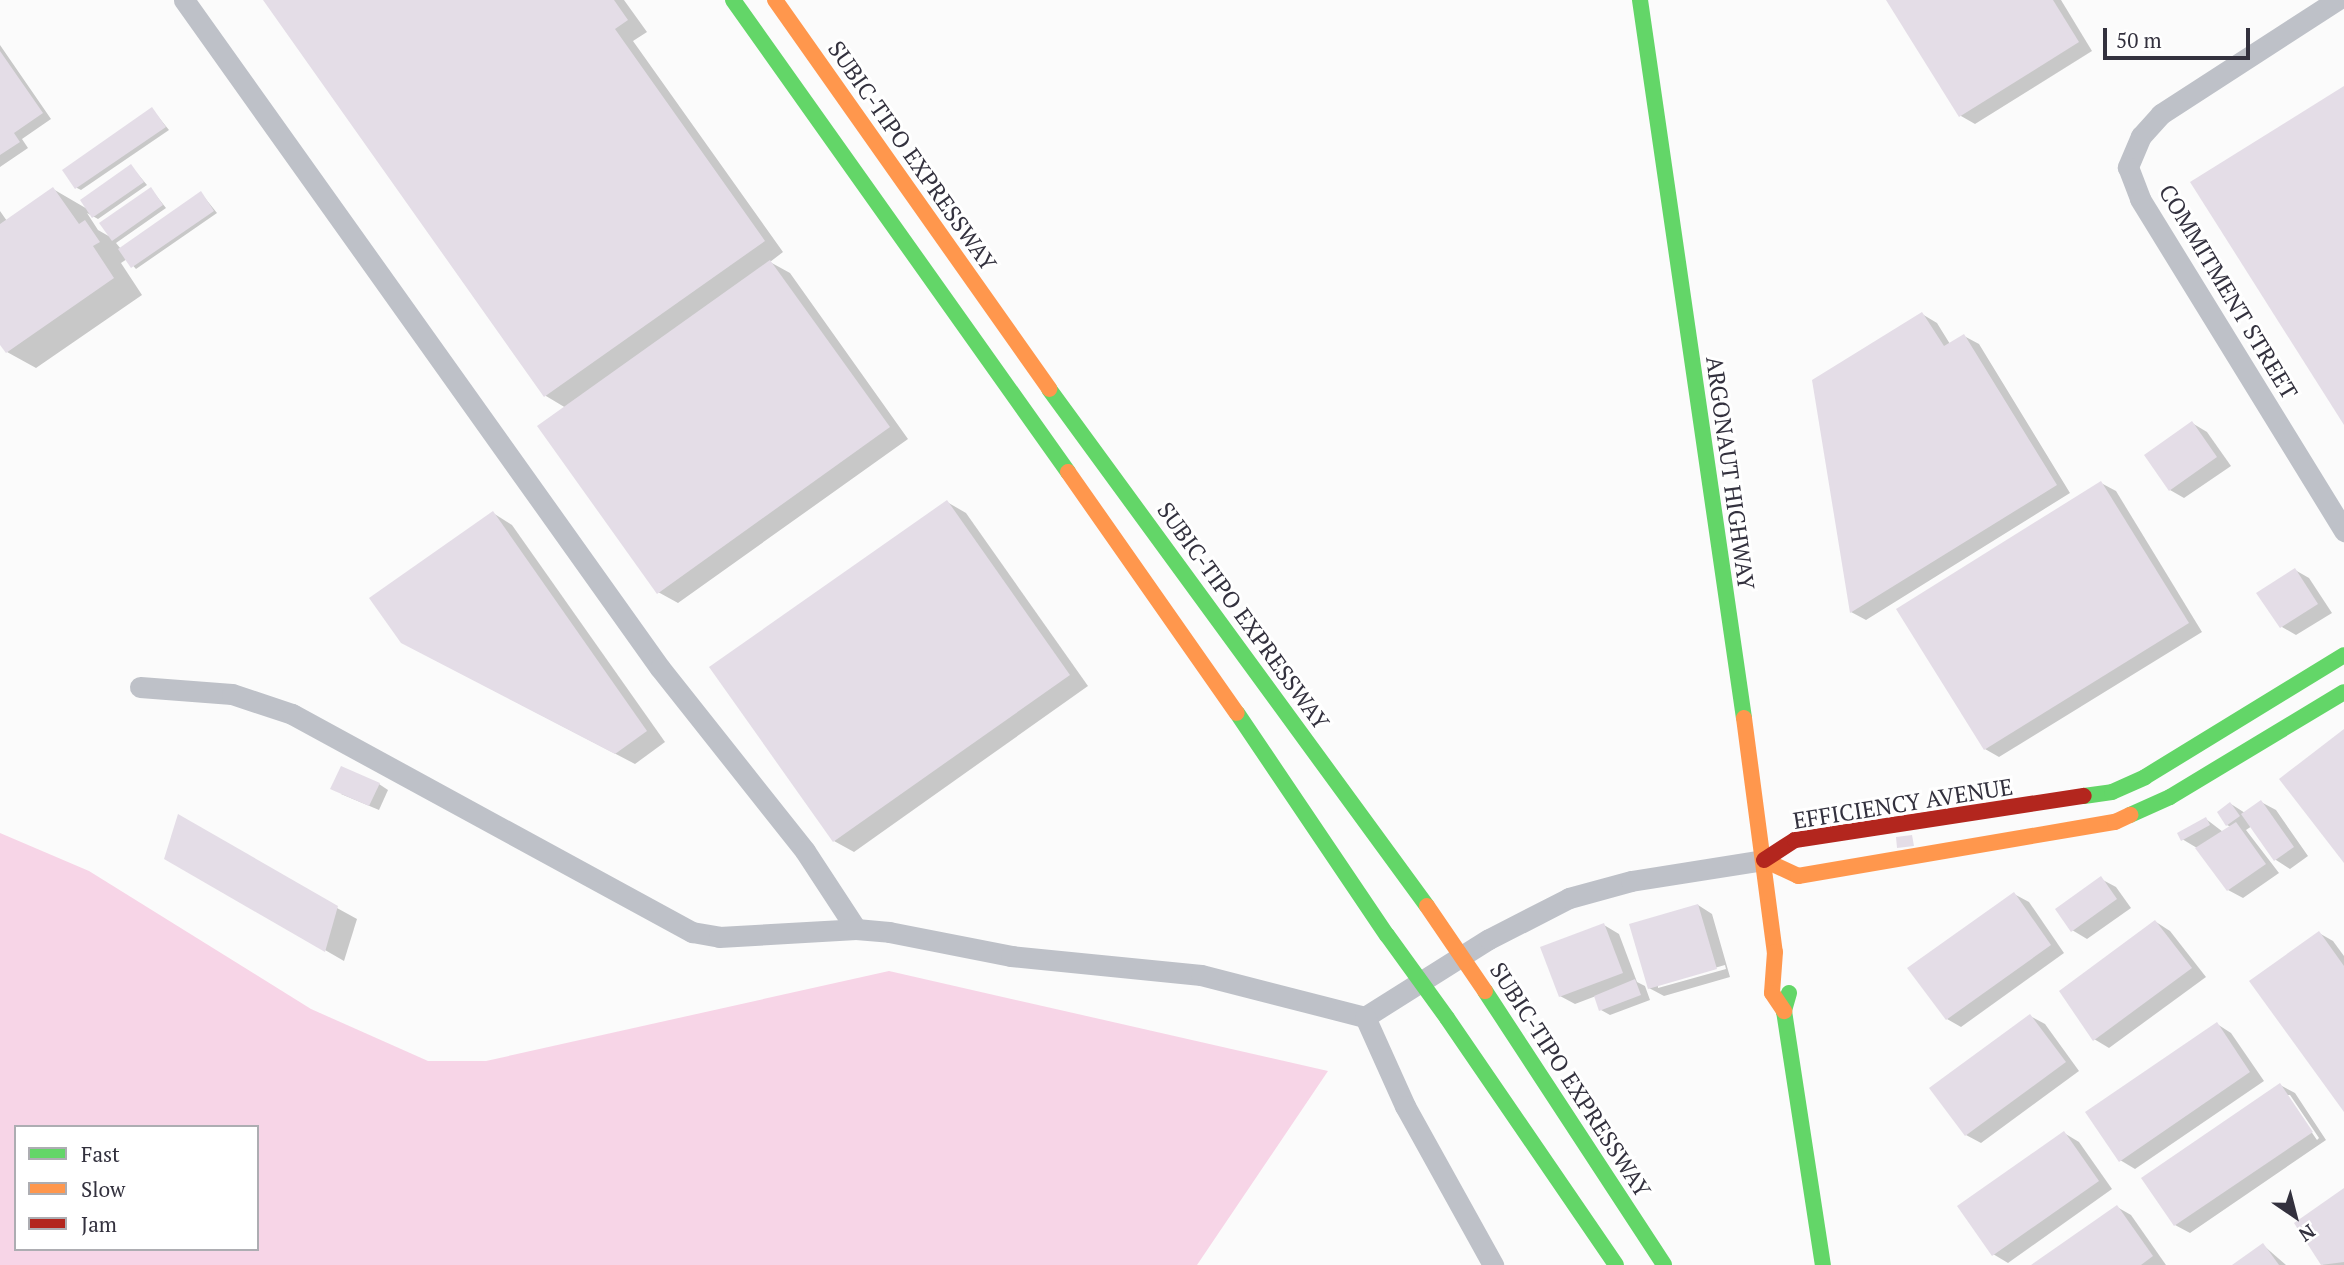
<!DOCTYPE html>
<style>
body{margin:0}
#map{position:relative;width:2344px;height:1265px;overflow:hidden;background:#fbfbfb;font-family:"PT Serif",serif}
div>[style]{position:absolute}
.forest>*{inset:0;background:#f7d5e7}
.shadow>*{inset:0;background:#0003}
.building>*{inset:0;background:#e4dde7}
.street>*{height:21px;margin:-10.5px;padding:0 10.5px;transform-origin:10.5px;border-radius:10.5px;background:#bec1c8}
.fast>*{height:16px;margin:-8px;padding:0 8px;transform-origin:8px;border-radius:8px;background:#63d668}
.slow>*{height:16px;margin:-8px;padding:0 8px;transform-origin:8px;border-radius:8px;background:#ff974d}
.jam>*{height:16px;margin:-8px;padding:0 8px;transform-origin:8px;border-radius:8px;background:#b3261e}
.fast-bridge>*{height:16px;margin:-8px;padding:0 8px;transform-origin:8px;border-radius:8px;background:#63d668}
.slow-bridge>*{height:16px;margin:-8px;padding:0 8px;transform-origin:8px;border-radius:8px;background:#ff974d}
span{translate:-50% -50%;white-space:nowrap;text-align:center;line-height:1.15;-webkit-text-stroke:6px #fff;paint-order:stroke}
.street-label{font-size:23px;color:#33313e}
.legend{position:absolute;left:14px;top:1125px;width:245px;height:126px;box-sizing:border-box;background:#fff;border:2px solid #adadb2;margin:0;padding:9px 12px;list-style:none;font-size:21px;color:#33313e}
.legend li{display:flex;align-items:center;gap:14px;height:35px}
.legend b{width:35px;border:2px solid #adadb2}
.north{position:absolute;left:2260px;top:1181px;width:70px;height:70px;-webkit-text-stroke:5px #fff;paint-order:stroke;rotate:145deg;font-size:19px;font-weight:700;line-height:28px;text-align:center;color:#33313e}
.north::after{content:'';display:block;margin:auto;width:24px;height:32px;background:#33313e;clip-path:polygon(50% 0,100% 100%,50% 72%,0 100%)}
.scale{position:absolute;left:2103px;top:28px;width:147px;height:32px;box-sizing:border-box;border:4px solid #33313e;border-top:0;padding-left:9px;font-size:21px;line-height:24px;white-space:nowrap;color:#33313e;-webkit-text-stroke:5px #fff;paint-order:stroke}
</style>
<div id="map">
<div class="forest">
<i style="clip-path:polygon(evenodd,0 833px,89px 871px,311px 1009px,428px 1061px,486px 1061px,889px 971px,1328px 1071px,1197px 1265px,0 1265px,0 833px,16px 1127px,257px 1127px,257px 1249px,16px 1249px,16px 1127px)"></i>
</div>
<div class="shadow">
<i style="clip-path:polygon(266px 0,624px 0,647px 32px,633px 41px,783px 252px,770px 262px,790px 273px,908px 439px,678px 603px,658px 592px,566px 408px,546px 396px)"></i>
<i style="clip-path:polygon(1888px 0,2061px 0,2092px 51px,1975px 124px,1961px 116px)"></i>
<i style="clip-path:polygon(0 45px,51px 119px,22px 139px,28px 148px,0 167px)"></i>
<i style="clip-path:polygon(152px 109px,169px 130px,81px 190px,77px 188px,64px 170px)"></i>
<i style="clip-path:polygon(131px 166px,147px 185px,98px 219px,87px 213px,98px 230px,112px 238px,151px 189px,166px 208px,116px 243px,121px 249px,201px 193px,217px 213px,136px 269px,127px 259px,121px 263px,142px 295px,36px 368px,7px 352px,0 342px,0 211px,7px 221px,53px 189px,89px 210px)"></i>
<i style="clip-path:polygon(1922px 314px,1937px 323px,1950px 344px,1964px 336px,1979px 344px,2070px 493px,1866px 620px,1851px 612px)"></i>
<i style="clip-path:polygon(2192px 423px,2207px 432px,2231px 466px,2184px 498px,2170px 490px)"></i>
<i style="clip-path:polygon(2101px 483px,2116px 491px,2202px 632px,1999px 757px,1985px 749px)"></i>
<i style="clip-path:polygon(947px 502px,966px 513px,1088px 686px,854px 852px,834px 841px)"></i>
<i style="clip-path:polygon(493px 513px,512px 525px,665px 742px,635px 764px,422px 653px)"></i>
<i style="clip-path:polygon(2295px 570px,2309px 578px,2332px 613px,2296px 635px,2282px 627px)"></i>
<i style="clip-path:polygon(379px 784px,388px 790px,379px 810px,341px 794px)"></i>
<i style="clip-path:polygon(2261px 802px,2276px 810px,2308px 856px,2290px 869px,2276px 860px,2252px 826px,2246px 830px,2279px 873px,2243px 898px,2228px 890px,2197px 848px,2182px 839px,2206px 819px,2223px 832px,2231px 827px,2227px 825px,2231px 804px,2245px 813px)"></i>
<i style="clip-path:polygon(166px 858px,337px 908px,357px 919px,344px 961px)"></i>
<i style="clip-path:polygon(2101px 879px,2116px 887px,2131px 908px,2087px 939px,2072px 930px)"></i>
<i style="clip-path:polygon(2014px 894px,2029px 902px,2064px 953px,1961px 1027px,1947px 1019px)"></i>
<i style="clip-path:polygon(evenodd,1698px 905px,1712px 914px,1730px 977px,1664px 996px,1649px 988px,1698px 905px,1725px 965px,1726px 969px,1658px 988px,1658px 984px,1725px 965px)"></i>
<i style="clip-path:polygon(2156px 922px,2170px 931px,2206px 977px,2109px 1048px,2094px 1039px)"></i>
<i style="clip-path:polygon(1604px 925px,1619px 934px,1637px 982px,1645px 986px,1650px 1000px,1610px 1015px,1601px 1010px,1596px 996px,1575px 1004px,1560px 996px)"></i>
<i style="clip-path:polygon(2319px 933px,2333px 941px,2344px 956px,2344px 1109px)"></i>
<i style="clip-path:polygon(2030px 1016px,2045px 1024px,2079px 1071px,1981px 1143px,1966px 1135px)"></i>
<i style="clip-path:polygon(2217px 1024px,2231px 1033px,2264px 1081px,2135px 1169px,2120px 1160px)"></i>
<i style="clip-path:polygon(evenodd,2280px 1085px,2295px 1093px,2326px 1140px,2190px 1233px,2175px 1225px,2144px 1178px,2280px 1085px,2286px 1095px,2290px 1095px,2319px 1138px,2317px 1140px,2286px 1095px)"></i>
<i style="clip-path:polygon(2064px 1133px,2079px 1142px,2112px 1189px,2008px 1263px,1993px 1254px)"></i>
<i style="clip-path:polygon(2344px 1190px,2344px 1265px,2323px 1265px,2296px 1224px)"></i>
<i style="clip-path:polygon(2117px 1207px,2131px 1215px,2166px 1265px,2034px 1265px)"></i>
<i style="clip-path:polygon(2263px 1245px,2286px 1265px,2235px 1265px)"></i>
</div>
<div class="building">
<i style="clip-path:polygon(263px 0,614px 0,628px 20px,615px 29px,765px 241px,544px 397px)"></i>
<i style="clip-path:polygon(1886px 0,2053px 0,2079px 42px,1959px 117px)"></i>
<i style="clip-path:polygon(0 51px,43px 113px,14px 133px,20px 142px,0 155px)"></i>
<i style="clip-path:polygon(2344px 86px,2344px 425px,2190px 182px)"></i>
<i style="clip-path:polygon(152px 107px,166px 127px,75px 189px,62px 170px)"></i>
<i style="clip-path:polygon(131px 164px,144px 182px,92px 218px,80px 200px)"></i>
<i style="clip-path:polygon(53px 187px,79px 224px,85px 220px,100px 242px,93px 246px,114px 278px,6px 353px,0 345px,0 224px)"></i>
<i style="clip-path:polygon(151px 187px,163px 205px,112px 241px,99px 223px)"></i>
<i style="clip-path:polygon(201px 191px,214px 211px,131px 268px,118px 249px)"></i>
<i style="clip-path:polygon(770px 260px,890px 427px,657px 594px,537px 426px)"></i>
<i style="clip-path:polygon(1922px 312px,1944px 346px,1964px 334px,2057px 485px,1850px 613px,1812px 380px)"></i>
<i style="clip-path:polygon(2192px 421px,2217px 457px,2169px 491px,2144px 455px)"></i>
<i style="clip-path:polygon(2101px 481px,2189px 623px,1984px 750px,1896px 609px)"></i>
<i style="clip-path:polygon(947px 500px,1070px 675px,833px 842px,709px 667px)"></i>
<i style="clip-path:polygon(493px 511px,647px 731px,615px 754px,401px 643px,369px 598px)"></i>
<i style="clip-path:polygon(2295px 568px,2318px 604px,2280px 628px,2256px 593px)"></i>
<i style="clip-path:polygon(2344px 729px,2344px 863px,2279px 779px)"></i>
<i style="clip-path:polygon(341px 766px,380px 783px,369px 806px,330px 789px)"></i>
<i style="clip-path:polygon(2261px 800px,2294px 847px,2274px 861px,2241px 814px)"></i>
<i style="clip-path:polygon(2230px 802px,2240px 816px,2226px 826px,2217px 812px)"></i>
<i style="clip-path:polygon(178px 814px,338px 906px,325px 952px,164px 859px)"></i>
<i style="clip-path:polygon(2206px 817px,2210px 825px,2181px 841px,2177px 833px)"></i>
<i style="clip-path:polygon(2236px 822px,2266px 864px,2227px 891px,2195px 848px)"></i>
<i style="clip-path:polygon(1912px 835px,1914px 846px,1897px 848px,1896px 837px)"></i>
<i style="clip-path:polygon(2101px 876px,2117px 899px,2071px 932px,2055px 909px)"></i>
<i style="clip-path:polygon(2014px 892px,2051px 945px,1946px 1020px,1907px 968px)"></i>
<i style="clip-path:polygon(1698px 904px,1717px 969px,1648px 989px,1629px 924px)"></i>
<i style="clip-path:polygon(2155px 920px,2192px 968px,2093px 1041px,2059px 991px)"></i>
<i style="clip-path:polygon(1604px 923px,1623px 973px,1559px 997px,1540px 947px)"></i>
<i style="clip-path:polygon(2319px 931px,2344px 966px,2344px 1112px,2249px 981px)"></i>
<i style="clip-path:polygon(1635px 979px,1641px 995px,1599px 1011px,1594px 996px)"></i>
<i style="clip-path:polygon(2030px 1014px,2066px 1062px,1965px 1136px,1929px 1088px)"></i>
<i style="clip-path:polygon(2217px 1022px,2250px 1072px,2119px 1162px,2085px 1112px)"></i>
<i style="clip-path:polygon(2280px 1083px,2313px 1132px,2174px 1226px,2141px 1178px)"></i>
<i style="clip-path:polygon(2064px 1131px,2099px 1181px,1992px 1256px,1957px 1206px)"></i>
<i style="clip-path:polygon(2344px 1188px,2344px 1262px,2321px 1265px,2294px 1223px)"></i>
<i style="clip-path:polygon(2117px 1205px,2153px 1256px,2141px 1265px,2031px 1265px)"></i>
<i style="clip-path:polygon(2263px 1243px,2279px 1265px,2232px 1265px)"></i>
</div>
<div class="street">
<i style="left:184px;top:0;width:820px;rotate:54.53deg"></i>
<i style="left:660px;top:668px;width:233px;rotate:51.6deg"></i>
<i style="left:805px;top:851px;width:93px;rotate:56.8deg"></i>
<i style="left:2337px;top:0;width:210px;rotate:147.1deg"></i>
<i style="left:2161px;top:114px;width:30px;rotate:132deg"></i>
<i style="left:2141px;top:136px;width:34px;rotate:113deg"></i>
<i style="left:2128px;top:167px;width:34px;rotate:69deg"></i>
<i style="left:2140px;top:199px;width:390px;rotate:58.4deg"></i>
<i style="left:140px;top:687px;width:92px;rotate:4.4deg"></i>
<i style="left:232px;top:694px;width:63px;rotate:18.4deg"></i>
<i style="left:292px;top:714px;width:456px;rotate:28.6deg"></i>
<i style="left:692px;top:932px;width:27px;rotate:10deg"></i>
<i style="left:719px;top:937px;width:137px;rotate:-3.3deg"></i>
<i style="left:856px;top:929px;width:33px;rotate:5deg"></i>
<i style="left:889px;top:932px;width:124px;rotate:11.1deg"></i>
<i style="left:1011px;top:956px;width:191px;rotate:5.7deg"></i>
<i style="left:1201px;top:975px;width:169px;rotate:14.4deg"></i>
<i style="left:1365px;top:1017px;width:146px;rotate:-32.2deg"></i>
<i style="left:1489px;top:939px;width:90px;rotate:-27.1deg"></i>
<i style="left:1569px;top:898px;width:64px;rotate:-15.3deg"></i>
<i style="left:1631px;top:881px;width:135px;rotate:-9deg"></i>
<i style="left:1365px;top:1017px;width:98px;rotate:65.8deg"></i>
<i style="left:1405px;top:1106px;width:182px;rotate:61deg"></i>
</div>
<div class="fast">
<i style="left:733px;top:0;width:579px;rotate:54.63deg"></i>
<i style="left:1640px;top:0;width:725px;rotate:81.76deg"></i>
<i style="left:1049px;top:389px;width:640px;rotate:53.83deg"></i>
<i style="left:1237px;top:713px;width:268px;rotate:56deg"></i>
<i style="left:2084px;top:796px;width:28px;rotate:-8deg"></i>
<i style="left:2112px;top:792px;width:36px;rotate:-24deg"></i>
<i style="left:2145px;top:777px;width:233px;rotate:-31.5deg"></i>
<i style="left:2130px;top:815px;width:44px;rotate:-24.2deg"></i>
<i style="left:2170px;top:797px;width:203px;rotate:-31.1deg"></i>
<i style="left:1485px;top:991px;width:327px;rotate:56.8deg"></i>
<i style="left:1789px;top:993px;width:19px;rotate:106deg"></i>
<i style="left:1784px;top:1011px;width:257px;rotate:81.3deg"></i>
<i style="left:1447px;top:1018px;width:299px;rotate:55.6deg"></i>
</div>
<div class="slow">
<i style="left:775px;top:0;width:476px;rotate:54.8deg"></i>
<i style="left:1068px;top:472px;width:294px;rotate:55deg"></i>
<i style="left:1744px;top:718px;width:236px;rotate:82.5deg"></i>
<i style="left:1775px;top:952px;width:41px;rotate:94.2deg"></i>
<i style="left:1772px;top:993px;width:22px;rotate:56deg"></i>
<i style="left:1764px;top:860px;width:38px;rotate:25deg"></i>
<i style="left:1798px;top:876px;width:322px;rotate:-9.7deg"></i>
<i style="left:2115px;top:822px;width:17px;rotate:-25deg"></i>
</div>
<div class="jam">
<i style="left:1764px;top:860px;width:37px;rotate:-33deg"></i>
<i style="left:1795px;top:840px;width:292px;rotate:-8.7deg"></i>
</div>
<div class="fast-bridge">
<i style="left:1387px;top:935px;width:102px;rotate:54.1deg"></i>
</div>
<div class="slow-bridge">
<i style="left:1427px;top:906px;width:103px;rotate:55.7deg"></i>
</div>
<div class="street-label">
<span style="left:912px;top:156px;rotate:55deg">SUBIC-TIPO EXPRESSWAY</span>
<span style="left:2228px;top:292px;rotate:59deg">COMMITMENT STREET</span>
<span style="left:1730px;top:473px;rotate:82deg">ARGONAUT HIGHWAY</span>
<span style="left:1243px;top:616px;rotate:54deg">SUBIC-TIPO EXPRESSWAY</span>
<span style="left:1903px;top:804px;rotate:-9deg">EFFICIENCY AVENUE</span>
<span style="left:1570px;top:1080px;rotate:57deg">SUBIC-TIPO EXPRESSWAY</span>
</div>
<ul class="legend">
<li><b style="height:9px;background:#63d668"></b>Fast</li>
<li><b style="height:9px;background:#ff974d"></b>Slow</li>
<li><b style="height:9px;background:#b3261e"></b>Jam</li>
</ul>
<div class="north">N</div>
<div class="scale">50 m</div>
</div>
